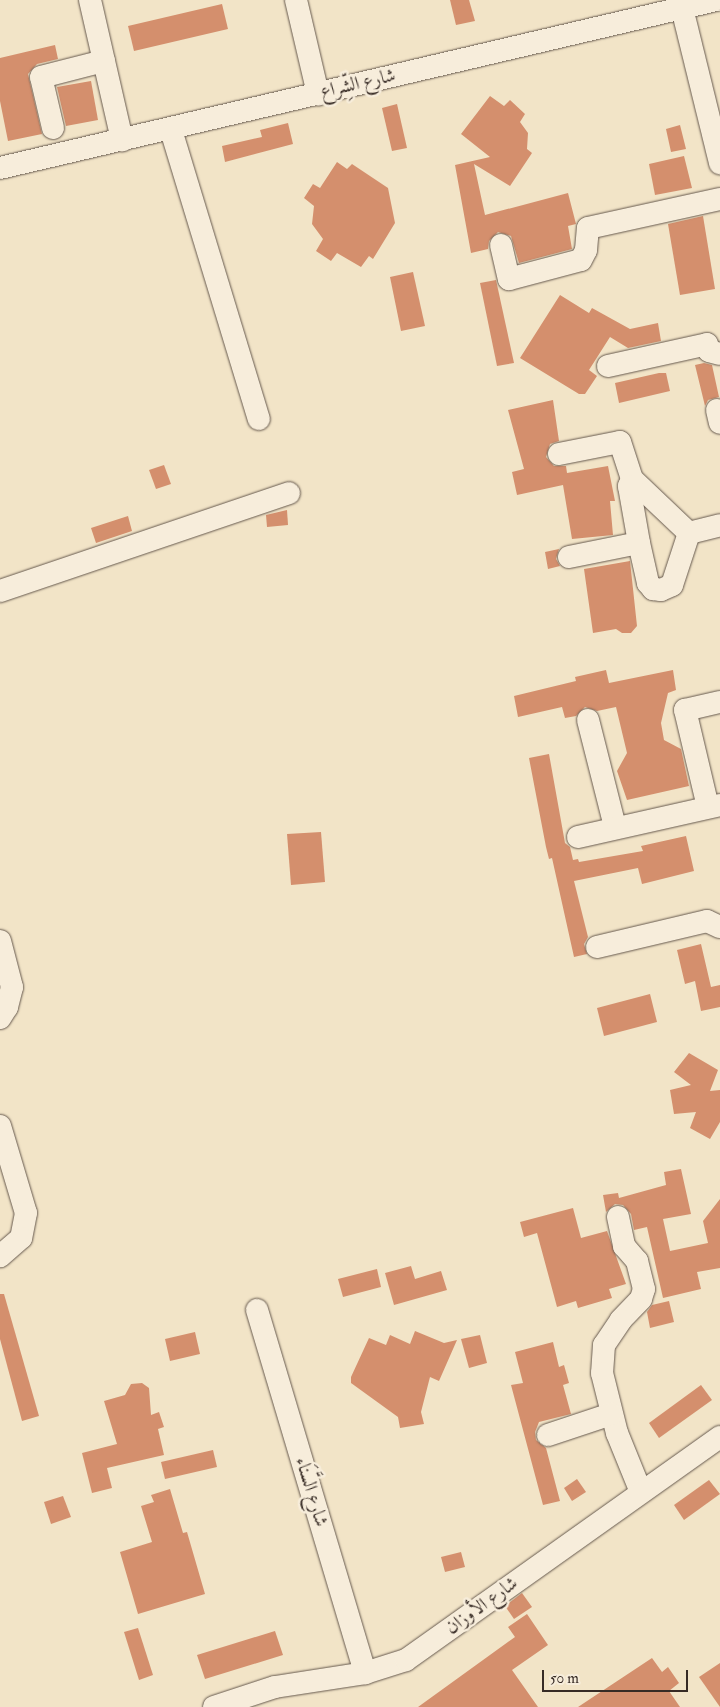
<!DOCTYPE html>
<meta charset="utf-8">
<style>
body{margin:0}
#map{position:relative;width:720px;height:1707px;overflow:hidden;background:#f2e4c7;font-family:"IM FELL Double Pica",Amiri,serif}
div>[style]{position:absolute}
.building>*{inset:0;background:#d48f6d}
.roads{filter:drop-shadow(0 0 1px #66594e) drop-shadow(0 0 1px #66594e)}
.minor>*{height:22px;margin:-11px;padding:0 11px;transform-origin:11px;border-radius:11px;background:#f7eddb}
span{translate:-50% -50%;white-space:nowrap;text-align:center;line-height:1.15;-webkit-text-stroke:5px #f7eddb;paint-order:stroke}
.street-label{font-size:19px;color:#372b25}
.scale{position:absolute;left:542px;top:1670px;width:146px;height:22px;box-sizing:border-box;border:2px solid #372b25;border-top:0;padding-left:6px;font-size:15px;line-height:18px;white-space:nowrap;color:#372b25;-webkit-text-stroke:4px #f7eddb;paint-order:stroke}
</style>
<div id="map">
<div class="building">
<i style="clip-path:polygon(450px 0,469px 0,475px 21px,456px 25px)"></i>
<i style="clip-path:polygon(222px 4px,228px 29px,134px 51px,128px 26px)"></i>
<i style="clip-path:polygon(55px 45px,58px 59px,37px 64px,28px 74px,42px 134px,8px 141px,0 101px,0 58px)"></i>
<i style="clip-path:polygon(91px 81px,98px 120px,66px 126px,57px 87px)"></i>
<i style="clip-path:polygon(490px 96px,504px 106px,510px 100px,525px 114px,520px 122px,528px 133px,527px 149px,532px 153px,510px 186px,474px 164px,485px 215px,568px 193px,576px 224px,568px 226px,572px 249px,519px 263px,511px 236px,498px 232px,489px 241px,488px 249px,471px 253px,455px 165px,490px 157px,461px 134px)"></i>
<i style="clip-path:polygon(397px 104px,407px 148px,392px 151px,382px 108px)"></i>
<i style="clip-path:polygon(288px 123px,293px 144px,225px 162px,222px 146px,262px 137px,260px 130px)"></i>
<i style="clip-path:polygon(680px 125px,686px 149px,671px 152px,666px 129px)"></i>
<i style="clip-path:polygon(684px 156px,692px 188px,655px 195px,649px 164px)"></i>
<i style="clip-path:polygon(337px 162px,347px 169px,352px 164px,388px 188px,395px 223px,373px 259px,369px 256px,361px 267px,337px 253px,331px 261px,316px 251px,323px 239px,312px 224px,314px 206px,304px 198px,313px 184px,320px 188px)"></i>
<i style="clip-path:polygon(703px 216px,715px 289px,680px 295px,668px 224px)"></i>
<i style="clip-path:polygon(413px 272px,425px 326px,401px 331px,390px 277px)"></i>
<i style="clip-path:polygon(496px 280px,514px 363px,497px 366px,480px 283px)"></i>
<i style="clip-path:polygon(560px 295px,589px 313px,592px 308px,630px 329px,658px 323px,661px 341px,628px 348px,610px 337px,589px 370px,597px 376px,585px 394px,579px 394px,520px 358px)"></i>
<i style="clip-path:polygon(704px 363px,712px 365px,719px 397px,708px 400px,705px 406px,695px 365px)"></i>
<i style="clip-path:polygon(659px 373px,666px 373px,670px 391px,619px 403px,615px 383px)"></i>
<i style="clip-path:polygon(553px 400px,559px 441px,550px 444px,546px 457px,554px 466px,566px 466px,567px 473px,608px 466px,615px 501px,610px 501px,613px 535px,572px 539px,563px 485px,517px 495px,512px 472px,524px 469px,508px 410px)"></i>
<i style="clip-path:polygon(164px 465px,171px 484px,156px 489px,149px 470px)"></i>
<i style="clip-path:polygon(287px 510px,288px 525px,267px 527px,266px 515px)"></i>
<i style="clip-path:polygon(128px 516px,132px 531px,96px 543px,91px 528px)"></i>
<i style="clip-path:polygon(559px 549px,556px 559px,560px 566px,548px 569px,545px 552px)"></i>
<i style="clip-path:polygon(630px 561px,637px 626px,631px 633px,622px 633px,616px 629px,593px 633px,584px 569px)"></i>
<i style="clip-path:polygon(606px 670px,609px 683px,673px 670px,676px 690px,668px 693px,661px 723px,664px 740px,681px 749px,689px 786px,627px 800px,617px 771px,627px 753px,616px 707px,597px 711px,585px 707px,576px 716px,565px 718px,562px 707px,518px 717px,514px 696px,576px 681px,575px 677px)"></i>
<i style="clip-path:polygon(549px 754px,565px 843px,570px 847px,573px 860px,578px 859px,579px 862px,643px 851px,641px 846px,686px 836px,694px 871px,642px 884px,638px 868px,574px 881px,588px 937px,584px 944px,587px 954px,574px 957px,552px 858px,549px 859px,546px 847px,529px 758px)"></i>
<i style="clip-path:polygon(321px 832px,325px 882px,291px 885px,287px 834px)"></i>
<i style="clip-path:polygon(701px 944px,711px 987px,720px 985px,720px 1007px,701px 1011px,695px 981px,685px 984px,677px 950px)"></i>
<i style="clip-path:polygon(650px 994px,657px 1022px,604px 1036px,597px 1008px)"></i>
<i style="clip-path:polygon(689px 1053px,718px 1070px,710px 1091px,720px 1090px,720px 1122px,710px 1139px,690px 1128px,696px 1112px,674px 1114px,670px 1090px,691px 1085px,674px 1072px)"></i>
<i style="clip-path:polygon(681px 1169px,691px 1214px,663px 1219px,670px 1251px,708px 1243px,703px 1221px,720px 1199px,720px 1268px,697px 1272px,701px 1289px,663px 1298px,647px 1227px,634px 1230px,631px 1214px,623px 1205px,615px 1204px,606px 1212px,603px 1195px,618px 1193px,619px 1198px,666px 1185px,664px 1172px)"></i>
<i style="clip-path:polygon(573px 1208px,581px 1238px,607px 1231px,626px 1284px,609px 1289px,612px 1298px,578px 1308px,576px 1301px,557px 1307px,537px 1233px,524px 1237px,520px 1222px)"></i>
<i style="clip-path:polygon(411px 1266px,415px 1279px,441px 1271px,447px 1290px,394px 1305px,385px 1273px)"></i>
<i style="clip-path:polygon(377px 1269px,381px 1287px,343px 1297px,338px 1279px)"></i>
<i style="clip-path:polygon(0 1294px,4px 1294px,39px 1416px,22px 1421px,0 1339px)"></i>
<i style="clip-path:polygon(669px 1301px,674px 1322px,650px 1328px,647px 1312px,652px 1305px)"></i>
<i style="clip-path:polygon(415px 1331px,444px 1343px,457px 1340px,439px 1381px,430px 1377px,421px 1412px,424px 1424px,400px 1428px,398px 1417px,351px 1383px,351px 1377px,369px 1338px,386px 1345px,390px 1335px,410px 1344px)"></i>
<i style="clip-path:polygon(195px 1332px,200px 1354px,170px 1361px,165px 1339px)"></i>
<i style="clip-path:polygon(480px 1335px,487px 1363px,469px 1368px,461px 1339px)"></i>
<i style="clip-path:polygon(553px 1342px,559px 1367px,564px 1365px,569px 1383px,563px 1385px,571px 1414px,539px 1422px,535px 1432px,536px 1440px,546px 1448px,560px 1501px,543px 1505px,511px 1385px,523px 1383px,515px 1352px)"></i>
<i style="clip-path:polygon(142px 1383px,149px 1388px,151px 1415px,159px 1412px,164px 1427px,158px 1429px,164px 1455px,107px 1468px,112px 1488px,92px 1493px,82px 1453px,117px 1444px,104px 1401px,125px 1395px,131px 1384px)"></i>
<i style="clip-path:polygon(701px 1385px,712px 1400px,659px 1438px,649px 1423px)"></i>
<i style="clip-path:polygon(213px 1450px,217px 1467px,165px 1479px,161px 1462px)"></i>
<i style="clip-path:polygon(577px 1479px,586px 1492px,572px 1501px,564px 1488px)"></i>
<i style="clip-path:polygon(709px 1480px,720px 1494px,684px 1520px,674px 1505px)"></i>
<i style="clip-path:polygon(170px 1489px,183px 1533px,187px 1532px,205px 1594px,138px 1614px,120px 1552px,152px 1542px,141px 1506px,154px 1502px,151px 1495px)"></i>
<i style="clip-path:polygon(63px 1496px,71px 1517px,51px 1524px,44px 1502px)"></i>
<i style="clip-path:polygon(461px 1552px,465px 1567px,445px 1572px,441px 1557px)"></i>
<i style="clip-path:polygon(522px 1593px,532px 1607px,514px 1619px,505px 1606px)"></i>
<i style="clip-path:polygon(527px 1614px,548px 1645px,512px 1670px,538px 1707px,418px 1707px,515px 1637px,508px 1627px)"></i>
<i style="clip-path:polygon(138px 1628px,153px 1675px,139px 1680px,124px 1632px)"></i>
<i style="clip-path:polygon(275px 1631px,283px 1655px,205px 1679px,197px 1655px)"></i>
<i style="clip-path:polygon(652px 1658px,662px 1672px,668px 1667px,679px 1683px,669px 1691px,680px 1707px,578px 1707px)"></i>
<i style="clip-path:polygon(720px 1663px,720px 1707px,699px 1677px)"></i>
</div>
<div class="roads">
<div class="minor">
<i style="left:90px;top:0;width:144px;rotate:77.1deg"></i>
<i style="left:296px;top:0;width:97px;rotate:76.8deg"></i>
<i style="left:682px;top:8px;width:160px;rotate:76.2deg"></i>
<i style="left:53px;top:128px;width:52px;rotate:-103.2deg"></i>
<i style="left:41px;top:77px;width:65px;rotate:-14.3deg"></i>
<i style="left:171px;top:130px;width:302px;rotate:73.1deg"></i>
<i style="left:0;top:168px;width:735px;rotate:-13.2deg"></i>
<i style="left:501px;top:245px;width:35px;rotate:77deg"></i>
<i style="left:509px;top:279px;width:74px;rotate:-14.8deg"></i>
<i style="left:581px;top:260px;width:11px;rotate:-63deg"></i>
<i style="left:586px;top:250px;width:22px;rotate:-85deg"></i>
<i style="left:588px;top:228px;width:135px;rotate:-12.4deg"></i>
<i style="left:608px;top:366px;width:101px;rotate:-12.5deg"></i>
<i style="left:707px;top:344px;width:7px;rotate:74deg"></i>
<i style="left:709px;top:351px;width:11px;rotate:15deg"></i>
<i style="left:717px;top:410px;width:13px;rotate:77deg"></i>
<i style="left:559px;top:454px;width:62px;rotate:-11.1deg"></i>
<i style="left:620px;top:442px;width:39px;rotate:72deg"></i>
<i style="left:632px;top:479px;width:79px;rotate:43.5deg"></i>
<i style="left:632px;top:479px;width:8px;rotate:113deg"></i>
<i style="left:629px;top:486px;width:58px;rotate:80deg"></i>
<i style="left:569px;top:557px;width:71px;rotate:-11.3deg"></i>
<i style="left:639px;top:543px;width:41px;rotate:77.3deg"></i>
<i style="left:648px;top:583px;width:8px;rotate:50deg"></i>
<i style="left:653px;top:589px;width:8px;rotate:7deg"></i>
<i style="left:661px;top:590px;width:12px;rotate:-24deg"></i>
<i style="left:672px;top:585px;width:55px;rotate:-71.9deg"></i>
<i style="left:689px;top:533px;width:32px;rotate:-14deg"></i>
<i style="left:0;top:591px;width:305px;rotate:-18.7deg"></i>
<i style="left:588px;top:720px;width:110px;rotate:75.8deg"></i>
<i style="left:708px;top:807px;width:100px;rotate:-103.3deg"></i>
<i style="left:685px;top:710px;width:36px;rotate:-13deg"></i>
<i style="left:578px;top:837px;width:146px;rotate:-12.7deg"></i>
<i style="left:0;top:941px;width:48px;rotate:75.4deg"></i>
<i style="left:12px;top:987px;width:21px;rotate:104deg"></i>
<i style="left:7px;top:1007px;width:13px;rotate:122deg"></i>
<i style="left:597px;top:947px;width:113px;rotate:-13.3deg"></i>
<i style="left:707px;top:921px;width:14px;rotate:25deg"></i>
<i style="left:0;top:1126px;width:91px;rotate:73.4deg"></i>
<i style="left:26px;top:1213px;width:25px;rotate:101deg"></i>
<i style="left:21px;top:1238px;width:28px;rotate:139deg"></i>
<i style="left:618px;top:1217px;width:30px;rotate:78deg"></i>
<i style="left:624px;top:1246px;width:20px;rotate:49deg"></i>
<i style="left:637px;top:1261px;width:29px;rotate:76deg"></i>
<i style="left:644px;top:1289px;width:10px;rotate:107deg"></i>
<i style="left:641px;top:1299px;width:29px;rotate:134deg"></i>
<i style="left:621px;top:1320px;width:30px;rotate:124deg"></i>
<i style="left:604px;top:1345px;width:28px;rotate:94deg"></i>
<i style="left:602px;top:1373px;width:62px;rotate:76deg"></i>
<i style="left:617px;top:1433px;width:64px;rotate:67.9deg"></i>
<i style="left:257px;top:1310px;width:379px;rotate:73.4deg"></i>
<i style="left:548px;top:1435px;width:66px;rotate:-18.4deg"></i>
<i style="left:214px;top:1707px;width:64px;rotate:-18.2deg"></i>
<i style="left:275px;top:1687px;width:91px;rotate:-8.8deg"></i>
<i style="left:365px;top:1673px;width:43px;rotate:-17.6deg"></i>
<i style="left:406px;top:1660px;width:385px;rotate:-35.4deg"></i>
</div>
</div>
<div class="street-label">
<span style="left:358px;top:84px;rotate:-13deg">شارع الشِّراع</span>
<span style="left:311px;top:1492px;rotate:73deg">شارع السَّنَاء</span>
<span style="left:482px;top:1606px;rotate:-36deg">شارع الأوزان</span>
</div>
<div class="scale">50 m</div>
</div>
